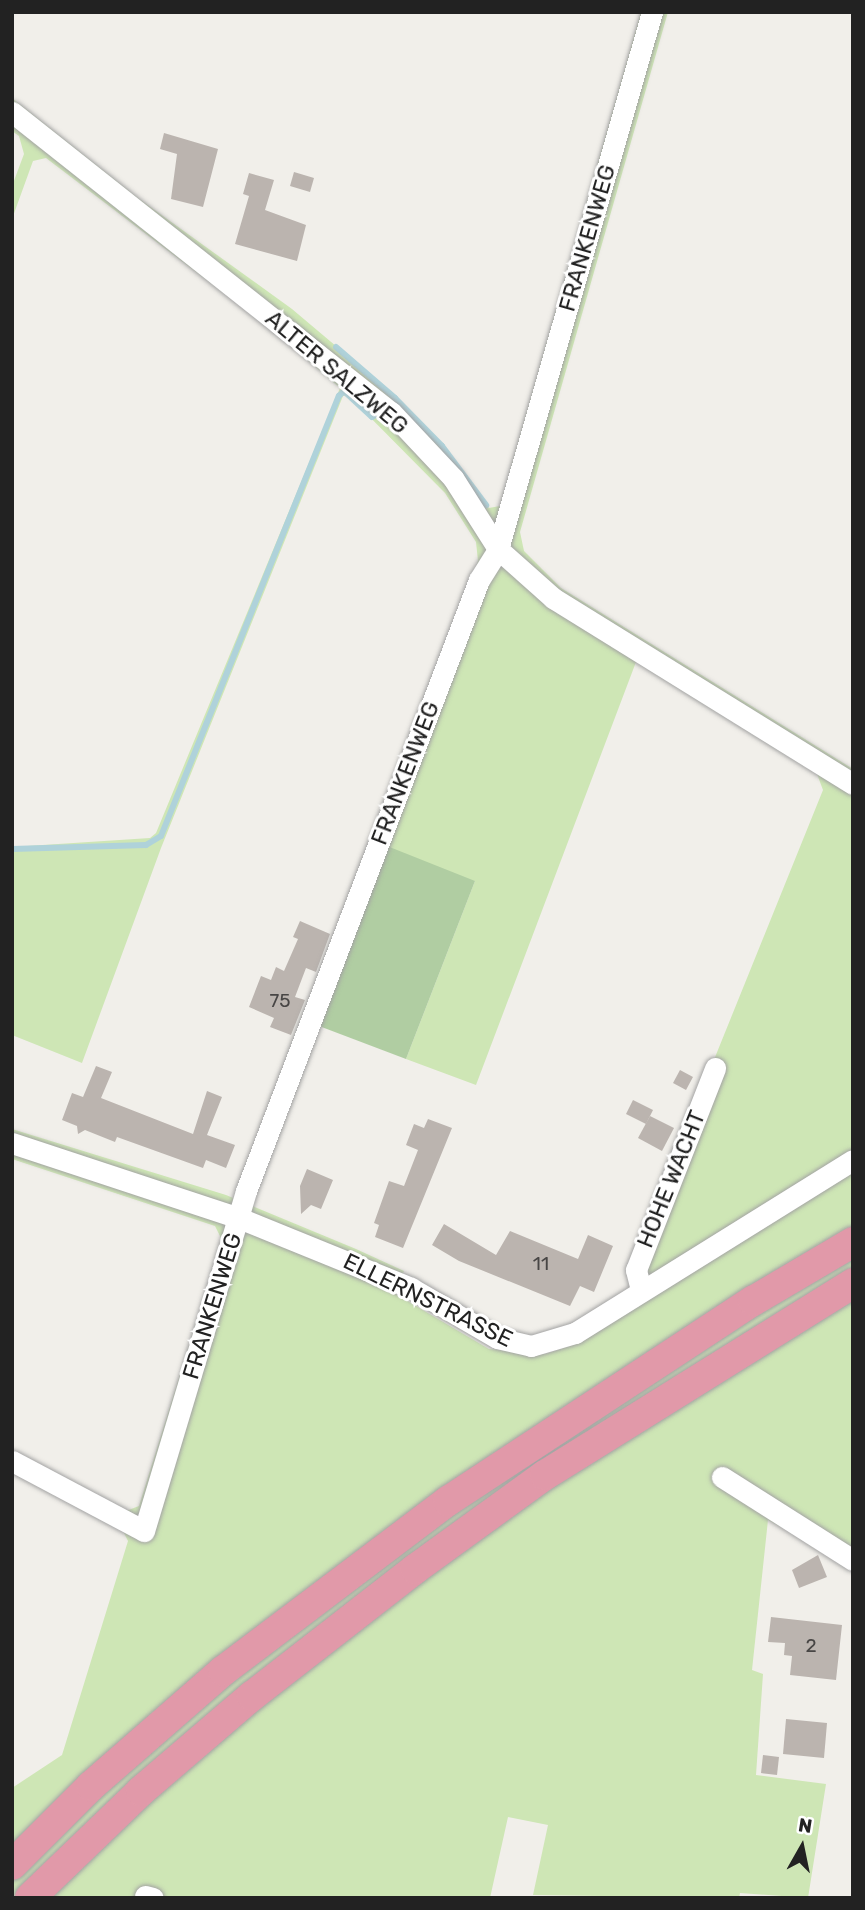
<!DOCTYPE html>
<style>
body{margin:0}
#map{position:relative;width:865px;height:1910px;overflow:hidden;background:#f1efea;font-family:Rubik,sans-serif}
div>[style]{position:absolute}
.grass>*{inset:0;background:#cee6b5}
.forest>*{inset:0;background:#b0cda2}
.stream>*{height:6px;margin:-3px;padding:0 3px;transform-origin:3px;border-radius:3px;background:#afd2da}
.building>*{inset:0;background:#bbb4af}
.roads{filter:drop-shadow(0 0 2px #a3a3a3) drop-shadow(0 0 2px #a3a3a3)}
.minor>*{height:21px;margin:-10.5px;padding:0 10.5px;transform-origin:10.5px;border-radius:10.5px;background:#fff}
.highway>*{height:30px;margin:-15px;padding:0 15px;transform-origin:15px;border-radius:15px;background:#e199a9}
span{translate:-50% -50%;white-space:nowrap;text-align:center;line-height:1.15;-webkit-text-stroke:6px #fff;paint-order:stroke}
.number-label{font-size:19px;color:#484645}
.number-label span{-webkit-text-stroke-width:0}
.street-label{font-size:23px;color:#222}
.frame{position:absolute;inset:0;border:14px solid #222;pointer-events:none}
.north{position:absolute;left:767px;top:1812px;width:70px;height:70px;-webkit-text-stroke:5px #fff;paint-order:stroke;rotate:9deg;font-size:19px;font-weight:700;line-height:28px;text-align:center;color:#222}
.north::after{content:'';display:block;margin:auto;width:24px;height:32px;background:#222;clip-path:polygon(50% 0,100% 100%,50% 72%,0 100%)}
</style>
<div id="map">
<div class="grass">
<i style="clip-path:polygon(641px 12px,668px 12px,520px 532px,524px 551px,561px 588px,853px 769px,853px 1566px,768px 1520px,752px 1670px,763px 1674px,756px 1775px,826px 1784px,808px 1898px,740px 1893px,739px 1898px,533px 1895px,548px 1825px,508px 1817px,490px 1898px,12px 1898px,12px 1788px,62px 1755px,128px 1541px,121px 1527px,126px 1511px,139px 1506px,222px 1240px,215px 1226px,12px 1159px,12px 1129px,226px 1195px,356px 1249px,404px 1271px,394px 1293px,489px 1349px,545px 1354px,561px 1349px,644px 1301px,646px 1228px,823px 790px,817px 774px,636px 662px,476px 1085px,406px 1059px,475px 881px,350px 897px,478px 561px,476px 542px,445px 493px,348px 395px,343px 396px,161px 848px,82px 1063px,12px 1035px,12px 847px,150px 838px,156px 833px,340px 388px,271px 329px,46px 158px,33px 161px,12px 219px,12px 186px,24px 154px,19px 136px,12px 131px,12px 98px,138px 198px,292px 309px,394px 395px,469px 478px,489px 508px,500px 506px)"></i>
</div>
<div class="forest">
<i style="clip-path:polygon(387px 846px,475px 881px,406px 1059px,319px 1026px)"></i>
</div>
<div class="stream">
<i style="left:336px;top:347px;width:78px;rotate:40.8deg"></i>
<i style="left:395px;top:398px;width:67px;rotate:45.6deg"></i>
<i style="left:442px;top:446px;width:74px;rotate:53.3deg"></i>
<i style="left:12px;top:849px;width:134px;rotate:-1.7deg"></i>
<i style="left:146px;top:845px;width:17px;rotate:-31deg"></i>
<i style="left:161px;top:836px;width:475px;rotate:-68deg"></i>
<i style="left:339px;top:396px;width:7px;rotate:-45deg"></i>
<i style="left:344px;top:391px;width:38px;rotate:43deg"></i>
<i style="left:372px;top:417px;width:4px;rotate:-27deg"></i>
</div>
<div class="building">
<i style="clip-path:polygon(164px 133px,218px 149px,203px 207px,171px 199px,177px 154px,160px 149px)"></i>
<i style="clip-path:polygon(294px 172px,314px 178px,310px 192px,290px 186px)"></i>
<i style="clip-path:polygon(249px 173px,274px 180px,265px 210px,306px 225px,297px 261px,235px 244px,249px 196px,243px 194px)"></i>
<i style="clip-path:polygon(300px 921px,330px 934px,316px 972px,306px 968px,295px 997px,305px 1000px,291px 1035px,270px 1027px,274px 1018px,249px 1007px,261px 976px,271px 980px,276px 967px,284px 971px,298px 939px,293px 937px)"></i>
<i style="clip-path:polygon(96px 1066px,112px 1072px,101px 1098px,193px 1134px,207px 1091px,222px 1097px,207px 1135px,235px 1145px,226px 1168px,206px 1160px,203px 1168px,117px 1137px,115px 1142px,85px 1130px,78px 1134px,77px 1126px,62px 1120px,72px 1093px,83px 1097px)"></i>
<i style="clip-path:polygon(680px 1070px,693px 1077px,686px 1090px,673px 1083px)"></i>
<i style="clip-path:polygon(633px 1100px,653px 1110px,646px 1124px,626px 1114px)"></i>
<i style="clip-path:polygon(650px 1116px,674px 1128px,662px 1151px,638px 1138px)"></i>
<i style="clip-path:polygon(428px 1119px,452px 1128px,403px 1248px,375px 1237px,379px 1225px,374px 1223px,389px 1181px,404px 1186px,418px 1150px,406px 1145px,414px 1124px,424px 1128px)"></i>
<i style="clip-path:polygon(307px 1169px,333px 1180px,321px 1209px,311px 1205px,301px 1214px,300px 1186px)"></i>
<i style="clip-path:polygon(444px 1224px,496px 1255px,510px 1231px,578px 1259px,588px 1235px,613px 1246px,594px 1292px,580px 1286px,570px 1306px,459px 1261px,432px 1245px)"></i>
<i style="clip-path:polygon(818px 1555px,827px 1577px,799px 1588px,792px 1570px)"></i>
<i style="clip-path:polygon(771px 1617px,842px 1625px,836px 1680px,790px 1675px,792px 1656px,784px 1655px,785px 1643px,768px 1642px)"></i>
<i style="clip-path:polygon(786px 1719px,827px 1723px,824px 1758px,783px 1754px)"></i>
<i style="clip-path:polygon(763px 1755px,779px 1757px,777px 1775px,761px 1773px)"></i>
</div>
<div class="roads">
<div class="minor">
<i style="left:12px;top:112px;width:483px;rotate:38.4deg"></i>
<i style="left:391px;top:412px;width:91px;rotate:46.8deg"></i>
<i style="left:453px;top:478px;width:84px;rotate:57.6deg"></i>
<i style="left:498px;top:549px;width:74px;rotate:41.7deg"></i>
<i style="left:553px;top:598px;width:353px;rotate:31.8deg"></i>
<i style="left:12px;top:1143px;width:239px;rotate:18.3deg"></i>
<i style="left:239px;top:1218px;width:186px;rotate:22.1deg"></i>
<i style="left:411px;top:1288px;width:99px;rotate:30.2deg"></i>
<i style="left:497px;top:1338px;width:35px;rotate:13deg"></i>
<i style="left:531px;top:1346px;width:46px;rotate:-16.5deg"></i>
<i style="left:575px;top:1333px;width:327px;rotate:-31.9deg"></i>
<i style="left:641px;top:1290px;width:21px;rotate:-104deg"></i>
<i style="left:636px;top:1270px;width:217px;rotate:-68.6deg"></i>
<i style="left:12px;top:1461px;width:149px;rotate:27.9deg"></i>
<i style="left:144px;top:1531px;width:355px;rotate:-73.3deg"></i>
<i style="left:246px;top:1191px;width:654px;rotate:-69.13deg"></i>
<i style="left:479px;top:580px;width:36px;rotate:-58deg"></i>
<i style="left:498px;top:549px;width:559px;rotate:-74deg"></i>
<i style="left:722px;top:1477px;width:155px;rotate:32.4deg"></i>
<i style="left:145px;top:1896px;width:8px;rotate:14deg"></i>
</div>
<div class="highway">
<i style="left:12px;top:1865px;width:112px;rotate:-45deg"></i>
<i style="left:91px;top:1786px;width:175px;rotate:-41.1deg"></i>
<i style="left:223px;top:1671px;width:282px;rotate:-37.1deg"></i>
<i style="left:448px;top:1501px;width:365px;rotate:-33.3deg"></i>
<i style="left:753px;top:1301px;width:116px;rotate:-30.5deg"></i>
<i style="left:30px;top:1898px;width:154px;rotate:-43.9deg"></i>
<i style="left:141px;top:1791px;width:146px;rotate:-40.6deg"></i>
<i style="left:252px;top:1696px;width:207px;rotate:-37.9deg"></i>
<i style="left:415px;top:1569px;width:160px;rotate:-35.9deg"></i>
<i style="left:545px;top:1475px;width:363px;rotate:-31.9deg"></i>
</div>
</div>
<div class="number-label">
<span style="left:280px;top:1001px">75</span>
<span style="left:541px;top:1264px">11</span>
<span style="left:811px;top:1646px">2</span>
</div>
<div class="street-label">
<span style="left:587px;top:238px;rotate:-74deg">FRANKENWEG</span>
<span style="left:337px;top:372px;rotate:40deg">ALTER SALZWEG</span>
<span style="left:405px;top:773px;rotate:-69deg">FRANKENWEG</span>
<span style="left:671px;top:1179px;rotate:-68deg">HOHE WACHT</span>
<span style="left:428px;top:1300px;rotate:26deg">ELLERNSTRASSE</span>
<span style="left:212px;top:1306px;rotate:-73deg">FRANKENWEG</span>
</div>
<div class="frame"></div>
<div class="north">N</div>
</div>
